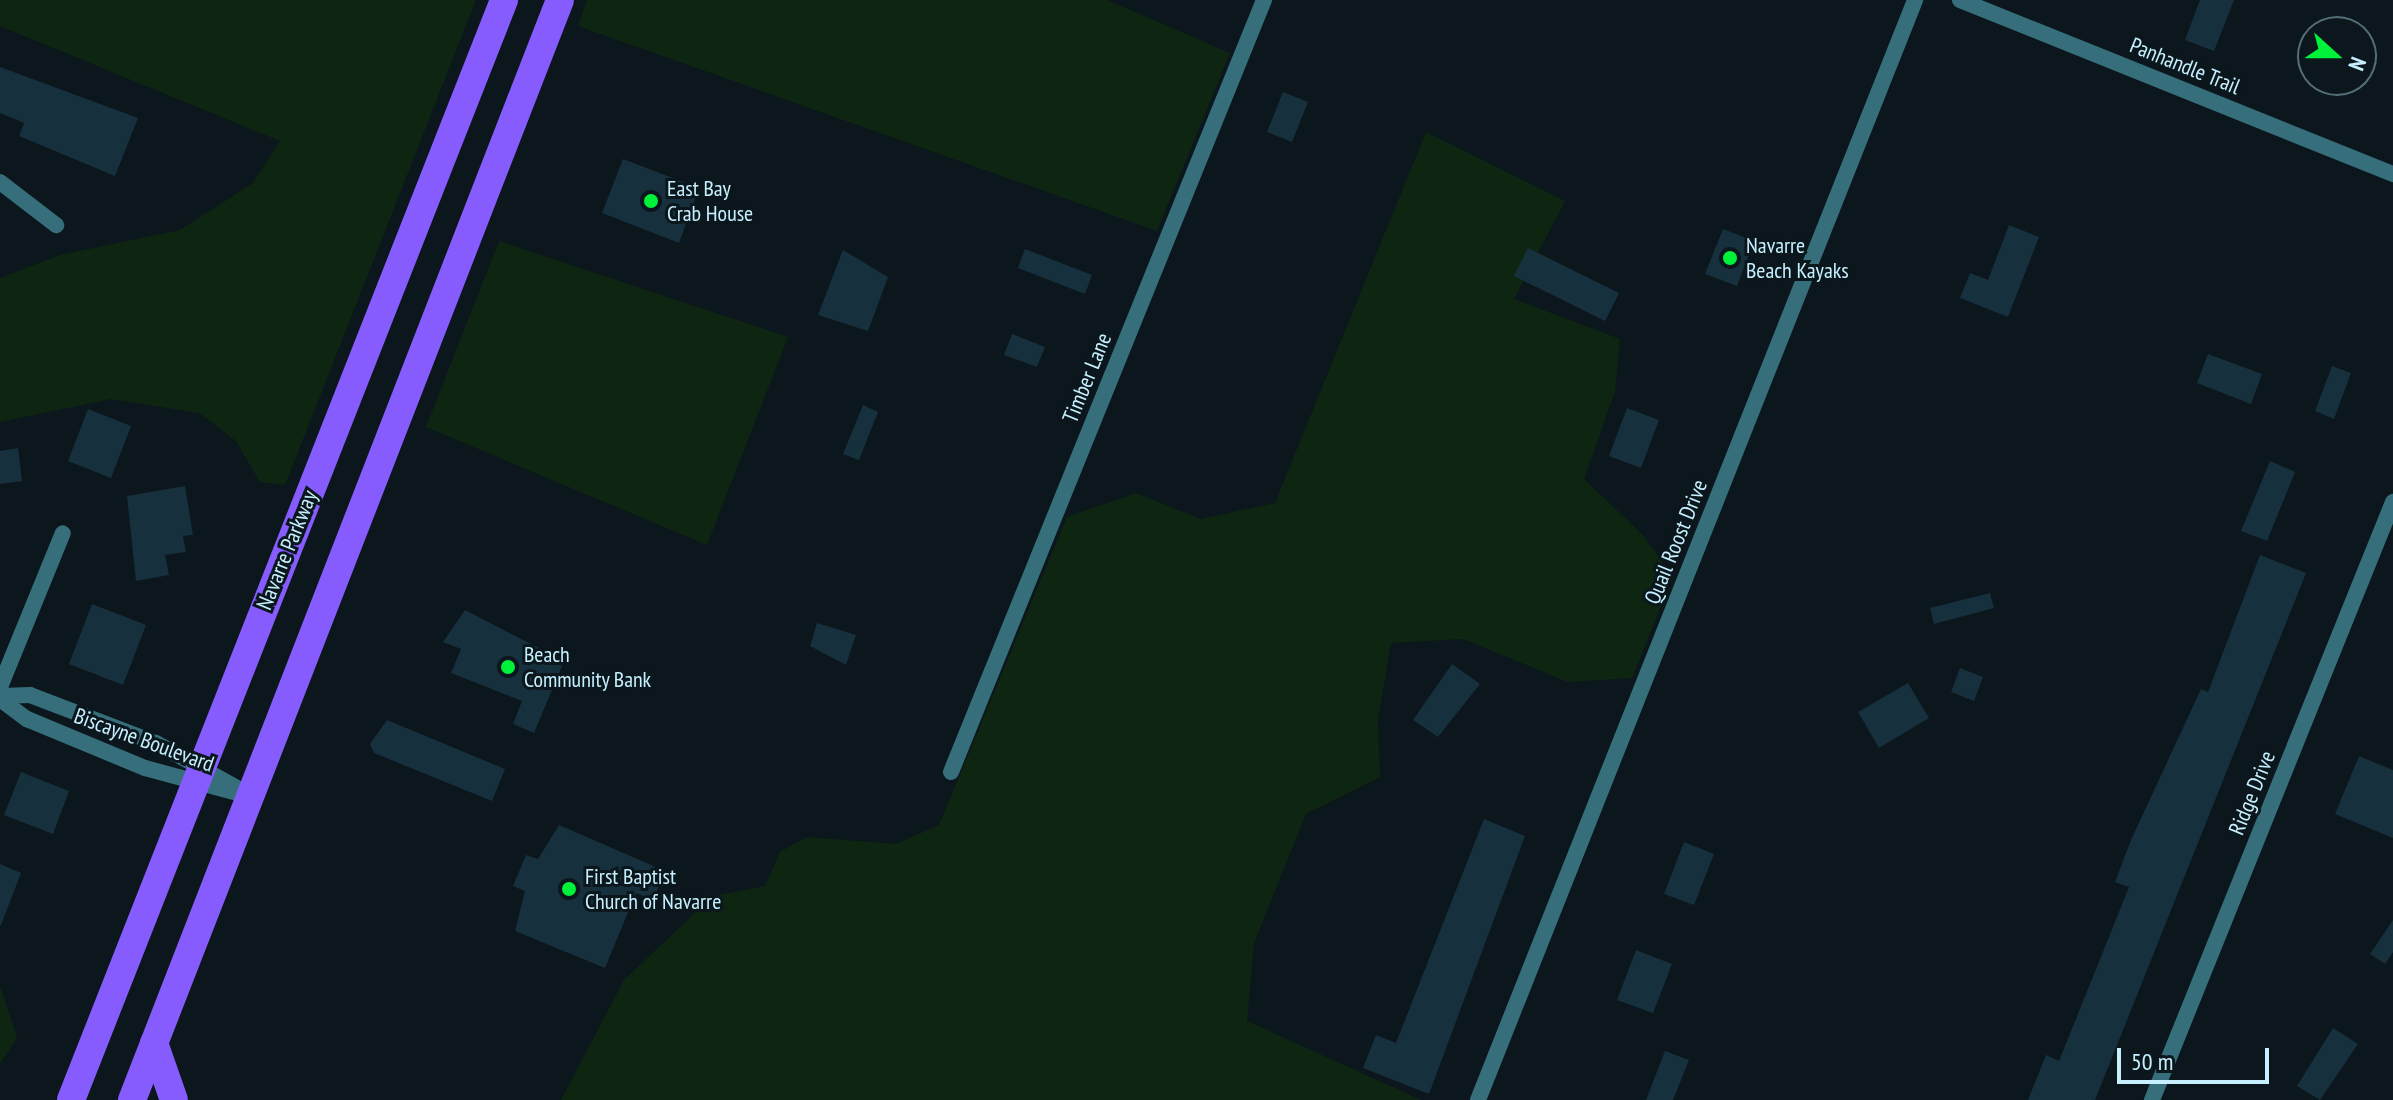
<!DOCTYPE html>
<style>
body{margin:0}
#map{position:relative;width:2393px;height:1100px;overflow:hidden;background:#0b171c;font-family:"PT Sans Narrow",sans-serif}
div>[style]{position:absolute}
.green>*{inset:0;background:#0e2611}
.building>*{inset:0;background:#17303d}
.minor>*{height:16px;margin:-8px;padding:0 8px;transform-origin:8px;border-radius:8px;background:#366f7b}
.tertiary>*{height:16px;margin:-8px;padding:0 8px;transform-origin:8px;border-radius:8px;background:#366f7b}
.trunk>*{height:28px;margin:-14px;padding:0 14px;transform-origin:14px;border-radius:14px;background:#865cff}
.dots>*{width:22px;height:22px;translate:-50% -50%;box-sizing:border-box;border:4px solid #0b171c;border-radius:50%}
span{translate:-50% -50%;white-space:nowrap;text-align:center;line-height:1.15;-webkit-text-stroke:6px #0b171c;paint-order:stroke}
.street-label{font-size:22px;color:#c6f0ff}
.poi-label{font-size:22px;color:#c6f0ff}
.left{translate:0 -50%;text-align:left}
.north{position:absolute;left:2297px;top:16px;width:80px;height:80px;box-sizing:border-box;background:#0b171c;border:2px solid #566e77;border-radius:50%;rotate:111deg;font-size:22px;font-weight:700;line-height:32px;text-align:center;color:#c6f0ff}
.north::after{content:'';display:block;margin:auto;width:28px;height:36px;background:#00f13a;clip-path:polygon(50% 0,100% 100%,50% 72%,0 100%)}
.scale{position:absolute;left:2117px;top:1048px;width:152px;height:36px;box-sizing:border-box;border:4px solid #c6f0ff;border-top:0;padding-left:10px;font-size:24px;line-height:28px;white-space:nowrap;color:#c6f0ff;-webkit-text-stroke:6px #0b171c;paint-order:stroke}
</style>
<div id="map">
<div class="green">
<i style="clip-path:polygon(0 0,476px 0,285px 485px,260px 482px,236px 441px,199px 413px,111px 399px,0 422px,0 278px,60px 255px,180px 230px,253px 183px,280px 141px,0 26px)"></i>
<i style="clip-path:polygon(587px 0,1107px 0,1230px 53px,1157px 231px,578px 26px)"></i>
<i style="clip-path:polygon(1426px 132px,1565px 201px,1514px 299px,1620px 339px,1615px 392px,1584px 479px,1643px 535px,1673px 577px,1632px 678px,1568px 682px,1463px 639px,1391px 643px,1378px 720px,1380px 777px,1306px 814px,1254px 943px,1247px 1021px,1421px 1100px,561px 1100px,624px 980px,713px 896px,765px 886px,780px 852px,807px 837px,896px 844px,939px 825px,1067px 517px,1136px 493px,1201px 519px,1275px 503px)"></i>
<i style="clip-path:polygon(499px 241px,788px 337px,707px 545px,426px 427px)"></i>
<i style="clip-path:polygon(0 986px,17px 1038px,0 1064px)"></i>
</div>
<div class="building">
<i style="clip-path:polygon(2200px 0,2234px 0,2214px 51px,2185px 40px)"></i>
<i style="clip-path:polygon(0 67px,138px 118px,115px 176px,19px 136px,24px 123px,0 113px)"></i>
<i style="clip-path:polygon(1283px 92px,1308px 102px,1292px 142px,1267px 132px)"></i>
<i style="clip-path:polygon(623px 159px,699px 188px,679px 243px,602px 213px)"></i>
<i style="clip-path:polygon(2009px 225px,2039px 237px,2008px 317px,1960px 298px,1970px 273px,1988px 280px)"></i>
<i style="clip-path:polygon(1723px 229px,1754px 241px,1737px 286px,1705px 274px)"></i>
<i style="clip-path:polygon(1528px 248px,1619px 293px,1605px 321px,1514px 276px)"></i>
<i style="clip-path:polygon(1025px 249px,1092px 275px,1085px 294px,1018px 268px)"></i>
<i style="clip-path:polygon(843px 250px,888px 277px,868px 331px,818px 315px)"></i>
<i style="clip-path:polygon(1012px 334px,1045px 347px,1037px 367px,1004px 355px)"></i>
<i style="clip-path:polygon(2208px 354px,2262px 374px,2251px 404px,2197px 383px)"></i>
<i style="clip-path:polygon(2332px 366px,2351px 373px,2334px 419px,2315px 411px)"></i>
<i style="clip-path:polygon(863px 405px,878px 412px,859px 460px,843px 454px)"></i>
<i style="clip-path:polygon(1627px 408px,1659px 420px,1641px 468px,1609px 456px)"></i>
<i style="clip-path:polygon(88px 409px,131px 426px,111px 478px,68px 461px)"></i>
<i style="clip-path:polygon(18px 448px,22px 481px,0 484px,0 451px)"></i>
<i style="clip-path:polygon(2270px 461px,2295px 472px,2267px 541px,2241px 531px)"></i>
<i style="clip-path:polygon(185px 486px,193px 535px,183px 536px,186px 552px,165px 555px,169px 575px,136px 581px,127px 496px)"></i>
<i style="clip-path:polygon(2260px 555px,2306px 573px,2095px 1100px,2028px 1100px,2046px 1055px,2059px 1061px,2129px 887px,2115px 882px,2131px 840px,2201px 689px,2208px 692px)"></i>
<i style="clip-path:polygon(1990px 593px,1994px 608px,1934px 624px,1930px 608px)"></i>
<i style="clip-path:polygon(92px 604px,146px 625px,123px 685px,69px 664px)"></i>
<i style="clip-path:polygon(465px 610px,564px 661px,534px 733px,513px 724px,522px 701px,451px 673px,461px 649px,443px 642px)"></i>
<i style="clip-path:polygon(817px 623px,856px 635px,846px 665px,810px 646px)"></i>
<i style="clip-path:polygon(1452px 664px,1480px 684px,1438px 737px,1413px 720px)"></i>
<i style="clip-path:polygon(1960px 668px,1983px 677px,1974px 701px,1951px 692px)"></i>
<i style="clip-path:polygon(1908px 683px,1929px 718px,1879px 748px,1858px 712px)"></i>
<i style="clip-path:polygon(387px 720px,505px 769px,492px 801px,374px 753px,370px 744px)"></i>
<i style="clip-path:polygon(2359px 756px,2393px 770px,2393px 838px,2335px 814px)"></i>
<i style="clip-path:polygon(21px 772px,69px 791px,53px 834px,4px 815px)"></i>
<i style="clip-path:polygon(1484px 819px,1525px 836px,1429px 1094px,1363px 1068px,1376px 1035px,1396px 1043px)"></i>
<i style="clip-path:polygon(559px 825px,665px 871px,653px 900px,636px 893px,605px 968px,515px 931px,525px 891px,513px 886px,526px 855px,538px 859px)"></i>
<i style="clip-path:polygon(1684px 842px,1714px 854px,1694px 905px,1664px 894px)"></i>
<i style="clip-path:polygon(0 864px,21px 873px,1px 925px,0 925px)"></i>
<i style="clip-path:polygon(2393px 920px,2393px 952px,2385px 964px,2370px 954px)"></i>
<i style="clip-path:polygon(1636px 950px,1672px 964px,1653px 1013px,1617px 1000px)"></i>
<i style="clip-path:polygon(2333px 1028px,2358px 1044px,2320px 1100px,2297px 1086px)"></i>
<i style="clip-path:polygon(1665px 1051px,1689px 1060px,1673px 1100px,1646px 1100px)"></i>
</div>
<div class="minor">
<i style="left:0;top:182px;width:71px;rotate:37.5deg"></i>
<i style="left:0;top:687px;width:166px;rotate:-67.8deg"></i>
<i style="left:0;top:696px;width:30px;rotate:-2deg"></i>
<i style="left:30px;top:695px;width:135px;rotate:20.9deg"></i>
<i style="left:156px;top:743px;width:107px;rotate:29deg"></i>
<i style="left:0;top:699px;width:34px;rotate:37deg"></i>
<i style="left:27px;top:719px;width:128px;rotate:22.6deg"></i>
<i style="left:145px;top:768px;width:92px;rotate:15.1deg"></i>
<i style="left:951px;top:772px;width:833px;rotate:-67.93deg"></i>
<i style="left:1478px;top:1100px;width:1184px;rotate:-68.33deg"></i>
<i style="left:2152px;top:1100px;width:645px;rotate:-68.05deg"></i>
</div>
<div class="tertiary">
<i style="left:1960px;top:0;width:467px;rotate:21.9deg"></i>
</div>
<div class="trunk">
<i style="left:154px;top:1043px;width:60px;rotate:70.7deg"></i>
<i style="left:71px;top:1100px;width:1182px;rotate:-68.51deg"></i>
<i style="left:132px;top:1100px;width:1180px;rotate:-68.74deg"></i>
</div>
<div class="dots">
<i style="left:651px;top:201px;background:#00f13a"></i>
<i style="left:1730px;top:258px;background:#00f13a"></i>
<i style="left:508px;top:667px;background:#00f13a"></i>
<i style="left:569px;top:889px;background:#00f13a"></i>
</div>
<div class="street-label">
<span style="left:2185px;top:66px;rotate:22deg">Panhandle Trail</span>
<span style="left:1087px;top:378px;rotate:-68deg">Timber Lane</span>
<span style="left:1676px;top:542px;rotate:-68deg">Quail Roost Drive</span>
<span style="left:287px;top:550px;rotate:-68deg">Navarre Parkway</span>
<span style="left:144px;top:740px;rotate:20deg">Biscayne Boulevard</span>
<span style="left:2252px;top:793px;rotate:-68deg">Ridge Drive</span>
</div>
<div class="poi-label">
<span class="left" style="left:667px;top:201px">East Bay<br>Crab House</span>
<span class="left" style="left:1746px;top:258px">Navarre<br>Beach Kayaks</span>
<span class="left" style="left:524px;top:667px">Beach<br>Community Bank</span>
<span class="left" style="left:585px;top:889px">First Baptist<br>Church of Navarre</span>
</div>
<div class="north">N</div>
<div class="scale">50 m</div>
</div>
